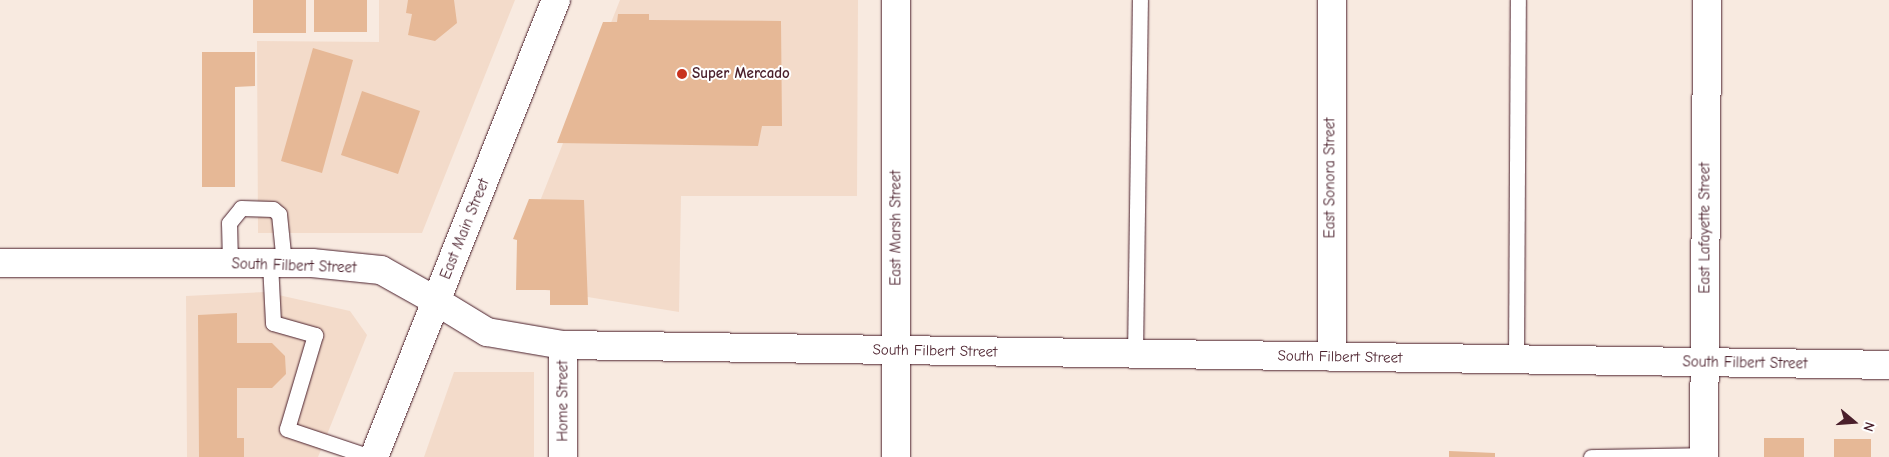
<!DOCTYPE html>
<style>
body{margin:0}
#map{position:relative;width:1889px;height:457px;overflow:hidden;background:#f8eae0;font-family:"Comic Neue",sans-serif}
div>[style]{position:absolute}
.built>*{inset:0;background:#f3dbca}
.building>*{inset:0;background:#e6b896}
.roads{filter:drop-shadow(0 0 1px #4a1f2b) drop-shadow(0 0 1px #4a1f2b)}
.service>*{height:15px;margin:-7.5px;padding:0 7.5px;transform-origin:7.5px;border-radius:7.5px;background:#fff}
.minor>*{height:28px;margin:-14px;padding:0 14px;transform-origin:14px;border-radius:14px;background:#fff}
.tertiary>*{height:28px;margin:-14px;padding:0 14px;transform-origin:14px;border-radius:14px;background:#fff}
.secondary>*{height:28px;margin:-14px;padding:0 14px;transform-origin:14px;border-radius:14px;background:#fff}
.dots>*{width:14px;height:14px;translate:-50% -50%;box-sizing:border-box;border:2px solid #fff;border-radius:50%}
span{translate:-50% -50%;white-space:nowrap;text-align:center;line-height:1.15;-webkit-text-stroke:4px #fff;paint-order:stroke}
.poi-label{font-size:15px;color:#4a1f2b;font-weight:700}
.left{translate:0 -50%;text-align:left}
.street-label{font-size:15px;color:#4a1f2b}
.north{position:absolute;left:1829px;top:397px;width:50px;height:50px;-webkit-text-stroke:4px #fff;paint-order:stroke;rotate:108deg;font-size:14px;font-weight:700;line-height:20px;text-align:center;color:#4a1f2b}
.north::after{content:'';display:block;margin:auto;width:18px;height:22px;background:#4a1f2b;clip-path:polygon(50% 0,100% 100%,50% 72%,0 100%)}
</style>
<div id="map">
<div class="built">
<i style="clip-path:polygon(379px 0,515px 0,422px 233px,258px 233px,257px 41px,379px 42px)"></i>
<i style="clip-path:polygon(620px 0,858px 0,857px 196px,681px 196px,679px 312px,533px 288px,517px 259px)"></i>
<i style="clip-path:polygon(265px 292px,350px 311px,367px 335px,318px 457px,187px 457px,186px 296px)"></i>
<i style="clip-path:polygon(454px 372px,534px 372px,534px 457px,424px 457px)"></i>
</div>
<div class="building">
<i style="clip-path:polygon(253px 0,306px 0,306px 33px,253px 33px)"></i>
<i style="clip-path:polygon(314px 0,367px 0,367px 32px,314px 32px)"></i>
<i style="clip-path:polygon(408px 0,454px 0,457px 23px,435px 41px,408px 35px,412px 14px,406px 13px)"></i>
<i style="clip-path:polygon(618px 14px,649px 14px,649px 20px,781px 21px,782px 126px,762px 126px,758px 146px,557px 143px,603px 22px,617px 22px)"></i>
<i style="clip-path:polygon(313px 48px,353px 60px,322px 173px,281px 161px)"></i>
<i style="clip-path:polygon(202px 52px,255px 52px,255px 86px,235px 87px,235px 187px,202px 187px)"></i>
<i style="clip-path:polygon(362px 91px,420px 111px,398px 174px,341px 155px)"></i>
<i style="clip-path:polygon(529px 199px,584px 200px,588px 305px,550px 305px,550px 290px,516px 290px,517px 240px,513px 239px)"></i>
<i style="clip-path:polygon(237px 313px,237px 343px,272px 343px,285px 356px,286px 374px,272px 388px,237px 388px,237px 438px,244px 438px,244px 457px,199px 457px,198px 315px)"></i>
<i style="clip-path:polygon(1764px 438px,1804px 438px,1804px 457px,1764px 457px)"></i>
<i style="clip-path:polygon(1834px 439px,1871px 439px,1871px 457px,1834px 457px)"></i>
<i style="clip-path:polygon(1449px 451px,1495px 453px,1495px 457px,1449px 457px)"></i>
</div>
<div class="roads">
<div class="service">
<i style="left:230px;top:263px;width:40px;rotate:-91.4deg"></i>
<i style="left:229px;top:223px;width:19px;rotate:-51deg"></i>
<i style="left:241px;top:208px;width:32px;rotate:2deg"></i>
<i style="left:273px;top:209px;width:8px;rotate:40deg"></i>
<i style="left:279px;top:214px;width:49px;rotate:84.2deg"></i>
<i style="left:270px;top:263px;width:60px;rotate:87.1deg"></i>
<i style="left:273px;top:323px;width:44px;rotate:15.9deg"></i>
<i style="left:315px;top:335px;width:98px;rotate:106.6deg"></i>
<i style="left:287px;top:429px;width:88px;rotate:18.6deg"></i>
<i style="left:1135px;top:354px;width:354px;rotate:-89.2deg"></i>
<i style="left:1516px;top:359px;width:359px;rotate:-89.7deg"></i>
<i style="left:1591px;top:457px;width:113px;rotate:-1deg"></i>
</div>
<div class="minor">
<i style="left:896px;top:0;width:457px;rotate:90deg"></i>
<i style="left:0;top:263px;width:312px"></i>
<i style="left:312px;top:263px;width:69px;rotate:5.8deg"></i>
<i style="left:381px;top:270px;width:63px;rotate:29.4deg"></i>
<i style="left:1332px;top:357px;width:357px;rotate:-90deg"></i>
<i style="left:563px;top:457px;width:112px;rotate:-90deg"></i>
<i style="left:1704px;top:457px;width:457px;rotate:-89.6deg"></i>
</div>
<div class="tertiary">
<i style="left:436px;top:301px;width:60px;rotate:31.3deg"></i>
<i style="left:487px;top:332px;width:77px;rotate:9.7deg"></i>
<i style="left:563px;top:345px;width:1326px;rotate:0.86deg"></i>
</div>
<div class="secondary">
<i style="left:374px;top:457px;width:492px;rotate:-68.3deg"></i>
</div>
</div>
<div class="dots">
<i style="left:682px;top:74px;background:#c8321e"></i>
</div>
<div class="poi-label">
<span class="left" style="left:692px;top:74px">Super Mercado</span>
</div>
<div class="street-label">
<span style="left:1330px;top:178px;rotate:-90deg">East Sonora Street</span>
<span style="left:896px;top:228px;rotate:-90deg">East Marsh Street</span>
<span style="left:1705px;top:228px;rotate:-90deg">East Lafayette Street</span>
<span style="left:465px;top:229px;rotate:-68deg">East Main Street</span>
<span style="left:294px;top:266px;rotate:2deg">South Filbert Street</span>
<span style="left:935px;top:351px;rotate:1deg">South Filbert Street</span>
<span style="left:1340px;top:357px;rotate:1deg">South Filbert Street</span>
<span style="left:1745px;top:363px;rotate:1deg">South Filbert Street</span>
<span style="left:563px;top:401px;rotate:-90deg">Home Street</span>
</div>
<div class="north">N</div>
</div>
